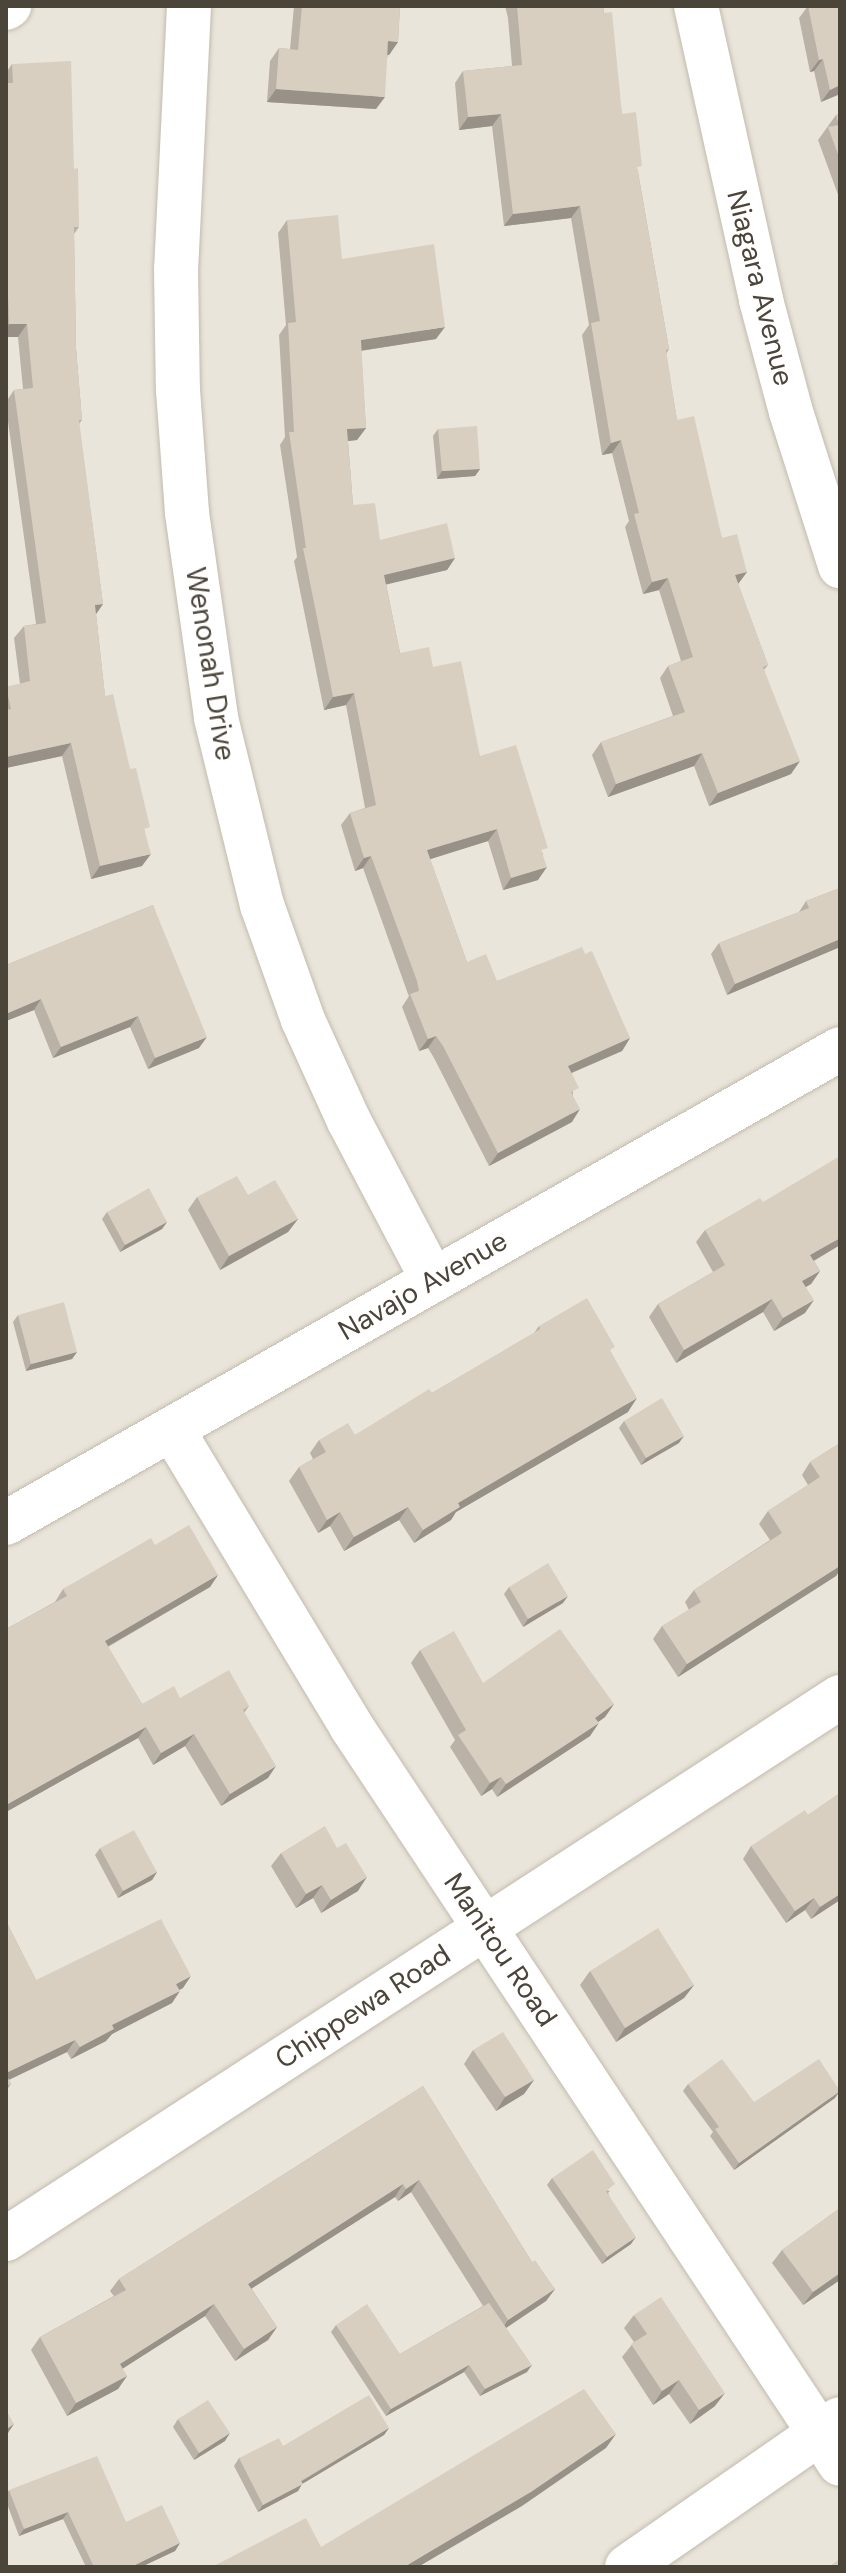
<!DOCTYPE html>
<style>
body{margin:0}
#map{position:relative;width:846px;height:2573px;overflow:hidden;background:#f6f3ec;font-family:"DM Sans",sans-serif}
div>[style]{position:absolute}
.residential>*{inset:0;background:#eae5da}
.roads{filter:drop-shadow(0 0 2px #c2bbae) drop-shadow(0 0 2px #c2bbae)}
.minor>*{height:44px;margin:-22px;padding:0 22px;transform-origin:22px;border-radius:22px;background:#fff}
.wall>*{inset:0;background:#bab2a6}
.shaded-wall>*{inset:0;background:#979187}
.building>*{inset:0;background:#d8cfc1}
span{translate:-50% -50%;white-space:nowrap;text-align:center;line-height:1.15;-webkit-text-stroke:6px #fff;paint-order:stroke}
.street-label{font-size:28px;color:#4b4439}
.frame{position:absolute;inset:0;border:8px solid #4b4439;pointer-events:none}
</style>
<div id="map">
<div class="residential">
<i style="clip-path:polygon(6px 6px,840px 6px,840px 2567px,6px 2567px)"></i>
</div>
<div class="roads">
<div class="minor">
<i style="left:189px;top:6px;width:263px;rotate:92.8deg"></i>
<i style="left:176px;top:269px;width:121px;rotate:89.1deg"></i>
<i style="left:178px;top:390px;width:123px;rotate:85.8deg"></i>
<i style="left:187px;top:513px;width:207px;rotate:81.9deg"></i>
<i style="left:216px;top:718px;width:193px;rotate:76.2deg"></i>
<i style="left:262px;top:905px;width:122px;rotate:70.4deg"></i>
<i style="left:303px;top:1020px;width:111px;rotate:65.5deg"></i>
<i style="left:349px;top:1121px;width:180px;rotate:62.2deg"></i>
<i style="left:696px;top:6px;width:301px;rotate:77.5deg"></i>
<i style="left:761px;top:300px;width:116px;rotate:75deg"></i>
<i style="left:791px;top:412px;width:162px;rotate:72.3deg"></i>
<i style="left:6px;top:8px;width:4px;rotate:-34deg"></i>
<i style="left:172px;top:1429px;width:347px;rotate:58.9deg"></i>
<i style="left:351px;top:1726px;width:885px;rotate:56.47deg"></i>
<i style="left:6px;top:1523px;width:959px;rotate:-29.61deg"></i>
<i style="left:6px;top:2239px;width:995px;rotate:-33.02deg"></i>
<i style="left:627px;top:2567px;width:259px;rotate:-34.8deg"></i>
</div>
</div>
<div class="wall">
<i style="clip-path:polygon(294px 6px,400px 6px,398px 42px,389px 55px,388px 54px,376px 109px,267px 102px,270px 61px,279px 48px,290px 49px)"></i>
<i style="clip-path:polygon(505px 6px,603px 6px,622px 114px,638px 172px,669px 349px,666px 354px,677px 420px,722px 538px,747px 572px,738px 584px,768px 665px,764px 670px,791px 774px,709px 806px,694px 766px,608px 797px,592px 755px,601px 742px,673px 716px,660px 678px,668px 666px,681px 661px,659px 590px,643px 594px,625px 527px,629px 521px,612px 453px,602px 455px,582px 335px,589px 325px,571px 218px,504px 226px,492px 126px,459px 130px,455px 83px,463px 71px,512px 66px,508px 18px)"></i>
<i style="clip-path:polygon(808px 6px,840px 94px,821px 102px,814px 71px,810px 72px,799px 18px)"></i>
<i style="clip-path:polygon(12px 64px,74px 169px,79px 227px,74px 234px,76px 348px,82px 420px,79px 424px,103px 604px,96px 614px,105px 696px,130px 769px,145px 833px,142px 866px,91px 879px,62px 756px,6px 768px,6px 687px,20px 684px,14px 638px,24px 626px,36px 624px,6px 407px,6px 402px,14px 390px,23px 389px,18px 337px,6px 337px,6px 73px)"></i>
<i style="clip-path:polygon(840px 114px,840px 200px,818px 140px,836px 115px)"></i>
<i style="clip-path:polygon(287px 220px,342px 259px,436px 339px,361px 351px,366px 428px,357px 440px,348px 441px,353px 505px,380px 540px,455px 558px,447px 570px,386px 584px,400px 653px,433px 667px,480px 756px,543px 854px,538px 880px,503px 890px,488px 841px,430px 859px,467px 962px,497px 981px,585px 954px,630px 1038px,622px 1051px,572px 1073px,573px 1096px,572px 1122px,489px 1166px,434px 1058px,428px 1048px,419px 1051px,402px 1007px,409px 996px,408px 994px,363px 868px,355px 871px,341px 825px,350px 813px,365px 808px,346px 705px,324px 710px,294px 561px,297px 557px,280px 445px,285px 437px,279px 335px,286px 325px,278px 233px)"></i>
<i style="clip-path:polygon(438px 429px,480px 469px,475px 476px,437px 479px,433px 436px)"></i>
<i style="clip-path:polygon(840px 888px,840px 947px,727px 995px,711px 954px,719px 943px,799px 912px,806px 901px)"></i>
<i style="clip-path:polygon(153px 905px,199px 1048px,148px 1069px,130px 1027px,53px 1058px,34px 1010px,6px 1021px,6px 965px)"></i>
<i style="clip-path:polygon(248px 1195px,298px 1219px,288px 1232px,220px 1270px,188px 1210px,197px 1197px)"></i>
<i style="clip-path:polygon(763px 1202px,840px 1245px,814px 1261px,820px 1271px,811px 1284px,806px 1287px,805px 1313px,774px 1331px,763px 1312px,676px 1363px,649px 1317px,658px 1304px,713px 1272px,696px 1242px,705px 1230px)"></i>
<i style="clip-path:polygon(107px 1212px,167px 1222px,162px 1229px,120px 1252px,102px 1219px)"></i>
<i style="clip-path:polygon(18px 1315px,77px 1352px,72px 1359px,26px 1371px,13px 1322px)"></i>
<i style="clip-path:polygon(539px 1326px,611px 1352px,628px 1412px,456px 1512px,451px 1520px,414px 1543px,399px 1520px,344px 1551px,330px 1526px,318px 1533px,289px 1481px,299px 1467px,313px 1459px,310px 1453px,319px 1440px,355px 1435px,432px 1393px,534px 1333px)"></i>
<i style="clip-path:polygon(624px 1421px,679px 1443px,641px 1465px,619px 1428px)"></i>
<i style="clip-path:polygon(840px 1443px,840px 1570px,836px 1576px,678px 1677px,653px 1639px,662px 1626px,689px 1610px,685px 1602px,694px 1590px,770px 1540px,759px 1524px,768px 1511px,808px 1485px,802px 1475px,810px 1462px)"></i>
<i style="clip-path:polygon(155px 1545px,218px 1575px,210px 1587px,108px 1647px,142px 1704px,180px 1698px,249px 1706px,244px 1713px,268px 1778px,221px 1806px,185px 1746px,153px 1765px,138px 1738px,6px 1812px,6px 1629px,55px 1602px,63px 1589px)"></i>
<i style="clip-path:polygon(509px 1587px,563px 1603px,523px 1627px,504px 1594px)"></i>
<i style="clip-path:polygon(420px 1650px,483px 1683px,614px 1704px,605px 1717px,598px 1722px,590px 1736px,497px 1797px,492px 1789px,481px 1796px,450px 1747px,455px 1740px,411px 1663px)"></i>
<i style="clip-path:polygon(840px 1793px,840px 1900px,811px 1919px,805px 1910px,786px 1923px,743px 1859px,751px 1846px,808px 1815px)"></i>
<i style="clip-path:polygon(100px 1848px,157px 1872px,152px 1880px,118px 1898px,95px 1855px)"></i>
<i style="clip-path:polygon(281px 1853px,358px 1891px,321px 1913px,313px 1898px,296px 1908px,271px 1866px)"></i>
<i style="clip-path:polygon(6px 1921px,36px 1980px,183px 1988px,179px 1990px,172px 2003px,112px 2034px,106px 2041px,71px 2059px,67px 2052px,9px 2080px,11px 2084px,6px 2091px)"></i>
<i style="clip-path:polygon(590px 1971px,694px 1985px,684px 1998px,616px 2042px,580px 1985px)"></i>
<i style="clip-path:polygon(473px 2050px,534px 2080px,524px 2094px,496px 2111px,464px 2064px)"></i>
<i style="clip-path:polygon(688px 2084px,754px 2102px,835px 2098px,734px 2170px,710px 2136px,713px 2132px,683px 2091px)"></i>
<i style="clip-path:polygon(423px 2086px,532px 2262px,555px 2289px,546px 2301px,506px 2328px,527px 2372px,480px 2396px,464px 2372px,386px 2416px,331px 2332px,336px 2325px,400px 2354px,483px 2306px,411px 2192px,398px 2201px,395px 2197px,251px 2288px,277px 2327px,268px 2340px,235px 2361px,205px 2316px,122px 2369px,127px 2376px,118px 2389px,67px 2416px,31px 2350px,40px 2337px,114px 2296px,110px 2291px,119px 2279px)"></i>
<i style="clip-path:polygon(552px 2178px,610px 2191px,608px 2193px,631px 2244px,602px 2264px,547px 2185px)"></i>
<i style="clip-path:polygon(840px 2208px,840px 2280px,803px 2305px,772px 2263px,782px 2250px)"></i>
<i style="clip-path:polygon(634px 2315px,715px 2406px,690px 2424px,669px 2394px,653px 2405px,622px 2357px,634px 2342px,624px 2328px)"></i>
<i style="clip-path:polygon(178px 2419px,225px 2441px,194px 2460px,173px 2427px)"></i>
<i style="clip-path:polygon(389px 2428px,384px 2435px,302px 2484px,298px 2491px,258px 2512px,234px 2466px,239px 2458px,283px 2446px)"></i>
<i style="clip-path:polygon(9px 2490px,126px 2522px,180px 2543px,175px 2551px,141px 2567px,86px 2567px,63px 2519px,19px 2536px,6px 2501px,6px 2495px)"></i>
</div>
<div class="shaded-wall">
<i style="clip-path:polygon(388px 41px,398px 42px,389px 55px,380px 54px)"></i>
<i style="clip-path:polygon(823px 59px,814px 71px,810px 72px,819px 60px)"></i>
<i style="clip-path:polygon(840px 85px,840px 94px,821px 102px,830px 90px)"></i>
<i style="clip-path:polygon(276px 89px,385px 97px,376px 109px,267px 102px)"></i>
<i style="clip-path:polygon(501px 114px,492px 126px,459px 130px,468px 117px)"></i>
<i style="clip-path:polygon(580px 206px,571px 218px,504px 226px,513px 214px)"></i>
<i style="clip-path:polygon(9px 324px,27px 324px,18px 337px,6px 337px,6px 329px)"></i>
<i style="clip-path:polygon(445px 327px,436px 339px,352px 352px,361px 340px)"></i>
<i style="clip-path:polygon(366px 428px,357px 440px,339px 442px,347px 429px)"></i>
<i style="clip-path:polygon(621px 440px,612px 453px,602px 455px,611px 443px)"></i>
<i style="clip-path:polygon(480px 469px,475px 476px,437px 479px,442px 471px)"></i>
<i style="clip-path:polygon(455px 558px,447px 570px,376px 587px,384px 575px)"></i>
<i style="clip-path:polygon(747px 572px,738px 584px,735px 575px)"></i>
<i style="clip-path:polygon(668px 578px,659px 590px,643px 594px,652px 582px)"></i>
<i style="clip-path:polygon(103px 604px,94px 617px,95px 605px)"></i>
<i style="clip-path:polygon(354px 693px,346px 705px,324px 710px,333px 697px)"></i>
<i style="clip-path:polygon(71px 743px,62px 756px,6px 768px,6px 757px)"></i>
<i style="clip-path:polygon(702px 753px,694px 766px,608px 797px,616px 784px)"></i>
<i style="clip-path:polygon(800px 761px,791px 774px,709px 806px,718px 793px)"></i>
<i style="clip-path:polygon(497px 829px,488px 841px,418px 863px,427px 850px)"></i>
<i style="clip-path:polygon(151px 854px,142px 866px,91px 879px,100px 866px)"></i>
<i style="clip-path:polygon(371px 856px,363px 868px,355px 871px,364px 858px)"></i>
<i style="clip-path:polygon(547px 867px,538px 880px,503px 890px,511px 878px)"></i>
<i style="clip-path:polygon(840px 939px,840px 947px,727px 995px,735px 984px)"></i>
<i style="clip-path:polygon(41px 999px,34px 1010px,6px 1021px,6px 1016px,8px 1013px)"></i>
<i style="clip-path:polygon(138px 1016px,130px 1027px,53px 1058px,61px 1047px)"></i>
<i style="clip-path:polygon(436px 1036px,428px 1048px,419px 1051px,428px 1039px)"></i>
<i style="clip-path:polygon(207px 1037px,199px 1048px,148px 1069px,155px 1058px)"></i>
<i style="clip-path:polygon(630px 1038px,622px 1051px,559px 1078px,568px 1066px)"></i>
<i style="clip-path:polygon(580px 1109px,572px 1122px,489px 1166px,498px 1153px)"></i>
<i style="clip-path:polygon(298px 1219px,288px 1232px,220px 1270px,229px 1256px)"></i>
<i style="clip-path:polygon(167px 1222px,162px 1229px,120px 1252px,125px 1245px)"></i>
<i style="clip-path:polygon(840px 1238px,840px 1245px,801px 1268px,810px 1255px)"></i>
<i style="clip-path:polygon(820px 1271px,811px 1284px,793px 1294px,802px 1281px)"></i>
<i style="clip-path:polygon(772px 1299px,763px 1312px,676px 1363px,684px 1350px)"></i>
<i style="clip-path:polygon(814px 1300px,805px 1313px,774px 1331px,783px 1318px)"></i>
<i style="clip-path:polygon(77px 1352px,72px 1359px,26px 1371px,31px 1364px)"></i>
<i style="clip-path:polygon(637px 1398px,628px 1412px,456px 1512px,451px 1520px,414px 1543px,423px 1530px,458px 1503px)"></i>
<i style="clip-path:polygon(684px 1436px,679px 1443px,641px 1465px,646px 1458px)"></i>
<i style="clip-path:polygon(408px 1507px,399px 1520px,344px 1551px,354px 1537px)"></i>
<i style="clip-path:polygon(340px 1512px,330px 1526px,318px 1533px,327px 1520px)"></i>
<i style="clip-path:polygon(840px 1564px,840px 1570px,836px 1576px,678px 1677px,687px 1664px)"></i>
<i style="clip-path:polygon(218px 1575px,210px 1587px,96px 1653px,105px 1641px)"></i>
<i style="clip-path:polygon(568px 1596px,563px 1603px,523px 1627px,528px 1619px)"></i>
<i style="clip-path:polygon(614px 1704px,605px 1717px,586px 1731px,595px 1718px)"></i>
<i style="clip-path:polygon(599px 1723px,590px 1736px,497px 1797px,506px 1784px)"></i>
<i style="clip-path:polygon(146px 1727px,138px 1738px,6px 1812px,6px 1805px)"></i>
<i style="clip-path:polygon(194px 1734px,185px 1746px,153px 1765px,161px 1753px)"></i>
<i style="clip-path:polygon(276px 1766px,268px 1778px,221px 1806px,230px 1794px)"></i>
<i style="clip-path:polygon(501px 1777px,492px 1789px,481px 1796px,490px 1783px)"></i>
<i style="clip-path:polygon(157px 1872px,152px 1880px,118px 1898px,123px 1891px)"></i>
<i style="clip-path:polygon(367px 1877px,358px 1891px,321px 1913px,331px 1900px)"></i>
<i style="clip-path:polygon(322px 1885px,313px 1898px,296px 1908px,306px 1894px)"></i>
<i style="clip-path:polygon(840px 1894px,840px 1900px,811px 1919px,820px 1907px)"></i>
<i style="clip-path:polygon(814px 1898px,805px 1910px,786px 1923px,795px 1911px)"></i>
<i style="clip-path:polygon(191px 1976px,183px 1988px,168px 1996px,176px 1984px)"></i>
<i style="clip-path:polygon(694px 1985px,684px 1998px,616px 2042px,625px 2028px)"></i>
<i style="clip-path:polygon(180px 1991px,172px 2003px,112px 2034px,106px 2041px,71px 2059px,80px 2047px,112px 2025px)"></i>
<i style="clip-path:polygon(75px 2040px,67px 2052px,6px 2081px,6px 2073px)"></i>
<i style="clip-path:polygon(534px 2080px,524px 2094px,496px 2111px,505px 2097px)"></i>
<i style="clip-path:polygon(840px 2091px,835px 2098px,734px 2170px,739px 2163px)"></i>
<i style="clip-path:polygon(419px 2180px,411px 2192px,398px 2201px,406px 2189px)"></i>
<i style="clip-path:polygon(403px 2184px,395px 2197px,240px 2296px,248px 2284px)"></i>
<i style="clip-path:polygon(636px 2237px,631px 2244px,602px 2264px,607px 2257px)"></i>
<i style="clip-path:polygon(840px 2273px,840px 2280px,803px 2305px,813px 2292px)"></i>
<i style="clip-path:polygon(555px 2289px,546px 2301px,500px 2332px,508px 2320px)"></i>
<i style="clip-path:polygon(214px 2304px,205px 2316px,111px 2376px,120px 2364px)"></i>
<i style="clip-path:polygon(277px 2327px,268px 2340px,235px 2361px,244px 2349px)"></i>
<i style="clip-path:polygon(469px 2365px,464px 2372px,386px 2416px,391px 2409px)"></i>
<i style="clip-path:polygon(532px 2365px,527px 2372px,480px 2396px,485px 2389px)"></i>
<i style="clip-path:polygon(127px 2376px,118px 2389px,67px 2416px,76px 2403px)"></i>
<i style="clip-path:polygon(679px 2380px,669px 2394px,653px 2405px,662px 2391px)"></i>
<i style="clip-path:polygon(725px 2393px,715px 2406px,690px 2424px,699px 2410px)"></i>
<i style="clip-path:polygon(14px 2424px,6px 2436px,6px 2429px)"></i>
<i style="clip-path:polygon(389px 2428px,384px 2435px,302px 2484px,298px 2491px,258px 2512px,263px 2505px)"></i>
<i style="clip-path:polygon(230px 2433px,225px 2441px,194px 2460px,199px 2453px)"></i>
<i style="clip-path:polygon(616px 2434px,606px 2448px,522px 2506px,418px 2567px,404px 2567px)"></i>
<i style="clip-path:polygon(68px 2512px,63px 2519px,19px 2536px,24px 2529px)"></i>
<i style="clip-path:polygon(180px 2543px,175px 2551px,141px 2567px,131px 2567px)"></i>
</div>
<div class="building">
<i style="clip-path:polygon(302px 6px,400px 6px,398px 42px,388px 41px,385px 97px,276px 89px,279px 48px,298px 50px)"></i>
<i style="clip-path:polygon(517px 6px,603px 6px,604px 13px,612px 12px,622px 114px,636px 112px,642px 166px,637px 167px,669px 349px,666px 350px,677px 420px,694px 416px,722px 538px,737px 534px,747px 572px,735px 575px,768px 665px,763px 667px,800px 761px,718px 793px,702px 753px,616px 784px,601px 742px,685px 712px,668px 666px,693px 657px,668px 578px,652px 582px,634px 514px,639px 513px,621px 440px,611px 443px,591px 323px,600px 321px,580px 206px,513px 214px,501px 114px,468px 117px,463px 71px,522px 65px)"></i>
<i style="clip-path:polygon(808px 6px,840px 6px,840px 85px,830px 90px,823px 59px,819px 60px)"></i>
<i style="clip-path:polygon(71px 61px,74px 169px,78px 168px,79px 227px,74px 227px,76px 348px,82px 420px,79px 420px,103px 604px,95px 605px,105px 696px,113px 694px,130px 769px,136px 768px,150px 827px,144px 829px,151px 854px,100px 866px,71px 743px,6px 757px,6px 710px,11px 709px,6px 687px,30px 681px,24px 626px,46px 623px,14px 390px,33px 388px,27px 324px,9px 324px,6px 232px,6px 83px,13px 83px,12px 64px)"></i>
<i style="clip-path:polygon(840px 114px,840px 160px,828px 127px,839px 125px,836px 115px)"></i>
<i style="clip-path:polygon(338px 215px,342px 259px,434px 244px,445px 327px,361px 340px,366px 428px,347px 429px,353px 505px,375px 503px,380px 540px,447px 523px,455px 558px,384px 575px,400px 653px,429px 647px,433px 667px,461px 661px,480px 756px,516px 745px,548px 848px,541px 850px,547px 867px,511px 878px,497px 829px,427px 850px,467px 962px,486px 954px,497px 981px,582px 947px,585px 954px,592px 951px,630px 1038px,568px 1066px,579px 1088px,571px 1092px,580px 1109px,498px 1153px,443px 1046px,436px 1036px,428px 1039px,410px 994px,419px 991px,417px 981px,371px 856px,364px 858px,350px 813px,376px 805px,354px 693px,333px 697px,303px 548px,306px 548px,289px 432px,294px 432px,288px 323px,296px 322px,287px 220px)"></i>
<i style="clip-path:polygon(477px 426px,480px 469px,442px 471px,438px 429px)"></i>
<i style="clip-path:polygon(840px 888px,840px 939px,735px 984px,719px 943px,809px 908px,806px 901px)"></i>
<i style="clip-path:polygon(153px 905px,207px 1037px,155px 1058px,138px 1016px,61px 1047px,41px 999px,8px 1013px,6px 1008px,6px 965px)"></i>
<i style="clip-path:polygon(840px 1156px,840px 1238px,810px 1255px,820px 1271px,802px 1281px,814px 1300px,783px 1318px,772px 1299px,684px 1350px,658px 1304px,725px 1265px,705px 1230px,760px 1198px,763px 1202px)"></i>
<i style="clip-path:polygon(237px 1176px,248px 1195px,275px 1180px,298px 1219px,229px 1256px,197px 1197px)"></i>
<i style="clip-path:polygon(149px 1188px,167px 1222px,125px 1245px,107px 1212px)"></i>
<i style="clip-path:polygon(587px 1298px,615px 1347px,610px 1350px,637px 1398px,458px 1503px,460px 1507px,423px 1530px,408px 1507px,354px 1537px,340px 1512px,327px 1520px,299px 1467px,326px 1452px,319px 1440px,348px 1423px,355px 1435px,429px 1389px,432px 1393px,540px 1329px,539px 1326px)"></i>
<i style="clip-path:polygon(64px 1302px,77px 1352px,31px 1364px,18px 1315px)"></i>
<i style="clip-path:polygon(662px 1398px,684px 1436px,646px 1458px,624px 1421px)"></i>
<i style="clip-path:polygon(840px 1443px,840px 1566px,687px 1664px,662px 1626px,701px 1602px,694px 1590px,782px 1533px,768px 1511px,820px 1477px,810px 1462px)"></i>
<i style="clip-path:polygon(189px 1525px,218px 1575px,105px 1641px,142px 1704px,174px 1686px,180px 1698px,229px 1670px,249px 1706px,243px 1710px,276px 1766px,230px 1794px,194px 1734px,161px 1753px,146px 1727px,6px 1805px,6px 1629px,67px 1596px,63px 1589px,151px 1538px,155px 1545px)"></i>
<i style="clip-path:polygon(548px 1563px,568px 1596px,528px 1619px,509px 1587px)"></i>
<i style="clip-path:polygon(560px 1629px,614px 1704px,595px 1718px,599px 1723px,506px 1784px,501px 1777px,490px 1783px,458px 1735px,466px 1730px,420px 1650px,454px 1631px,483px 1683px)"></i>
<i style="clip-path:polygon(840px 1793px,840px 1894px,820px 1907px,814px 1898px,795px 1911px,751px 1846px,805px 1810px,808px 1815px)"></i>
<i style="clip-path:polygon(325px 1826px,337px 1848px,346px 1843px,367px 1877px,331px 1900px,322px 1885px,306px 1894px,281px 1853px)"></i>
<i style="clip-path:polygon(134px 1830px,157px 1872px,123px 1891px,100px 1848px)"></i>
<i style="clip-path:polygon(161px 1919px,191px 1976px,176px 1984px,180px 1991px,112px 2025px,114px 2029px,80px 2047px,75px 2040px,6px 2073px,6px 1921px,36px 1980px)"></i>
<i style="clip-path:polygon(658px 1928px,694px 1985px,625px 2028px,590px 1971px)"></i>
<i style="clip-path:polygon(503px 2032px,534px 2080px,505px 2097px,473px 2050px)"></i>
<i style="clip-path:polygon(722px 2059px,754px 2102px,819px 2059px,840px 2091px,739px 2163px,715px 2129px,719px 2127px,688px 2084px)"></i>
<i style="clip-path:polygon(6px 2074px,11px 2084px,6px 2086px)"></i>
<i style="clip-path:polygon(423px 2086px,532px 2262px,535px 2260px,555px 2289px,508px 2320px,419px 2180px,406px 2189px,403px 2184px,248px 2284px,277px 2327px,244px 2349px,214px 2304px,120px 2364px,127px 2376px,76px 2403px,40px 2337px,126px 2290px,119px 2279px)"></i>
<i style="clip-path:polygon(593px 2150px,615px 2184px,606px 2191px,636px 2237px,607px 2257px,552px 2178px)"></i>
<i style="clip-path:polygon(840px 2208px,840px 2273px,813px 2292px,782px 2250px)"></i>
<i style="clip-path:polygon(661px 2297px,725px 2393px,699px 2410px,679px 2380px,662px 2391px,631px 2344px,647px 2334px,634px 2315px)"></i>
<i style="clip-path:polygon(489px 2303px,532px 2365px,485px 2389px,469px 2365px,391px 2409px,336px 2325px,367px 2304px,400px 2354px)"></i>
<i style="clip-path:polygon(584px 2389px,616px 2434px,531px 2492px,404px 2567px,212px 2567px,306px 2518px,321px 2547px)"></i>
<i style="clip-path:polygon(369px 2395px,389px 2428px,301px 2481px,303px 2484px,263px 2505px,239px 2458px,279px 2438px,283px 2446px)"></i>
<i style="clip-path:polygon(208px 2400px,230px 2433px,199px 2453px,178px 2419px)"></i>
<i style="clip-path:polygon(6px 2410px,14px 2424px,6px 2429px)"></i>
<i style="clip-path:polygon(97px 2456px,126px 2522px,162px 2505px,180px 2543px,131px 2567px,94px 2567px,68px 2512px,24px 2529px,9px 2490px)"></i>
<i style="clip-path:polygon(840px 2559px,840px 2567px,828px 2567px)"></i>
</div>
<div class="street-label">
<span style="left:760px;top:288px;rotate:76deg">Niagara Avenue</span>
<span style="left:210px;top:664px;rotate:81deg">Wenonah Drive</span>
<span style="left:423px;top:1286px;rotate:-30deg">Navajo Avenue</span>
<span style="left:500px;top:1950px;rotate:56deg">Manitou Road</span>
<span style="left:363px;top:2007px;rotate:-33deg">Chippewa Road</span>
</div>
<div class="frame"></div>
</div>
